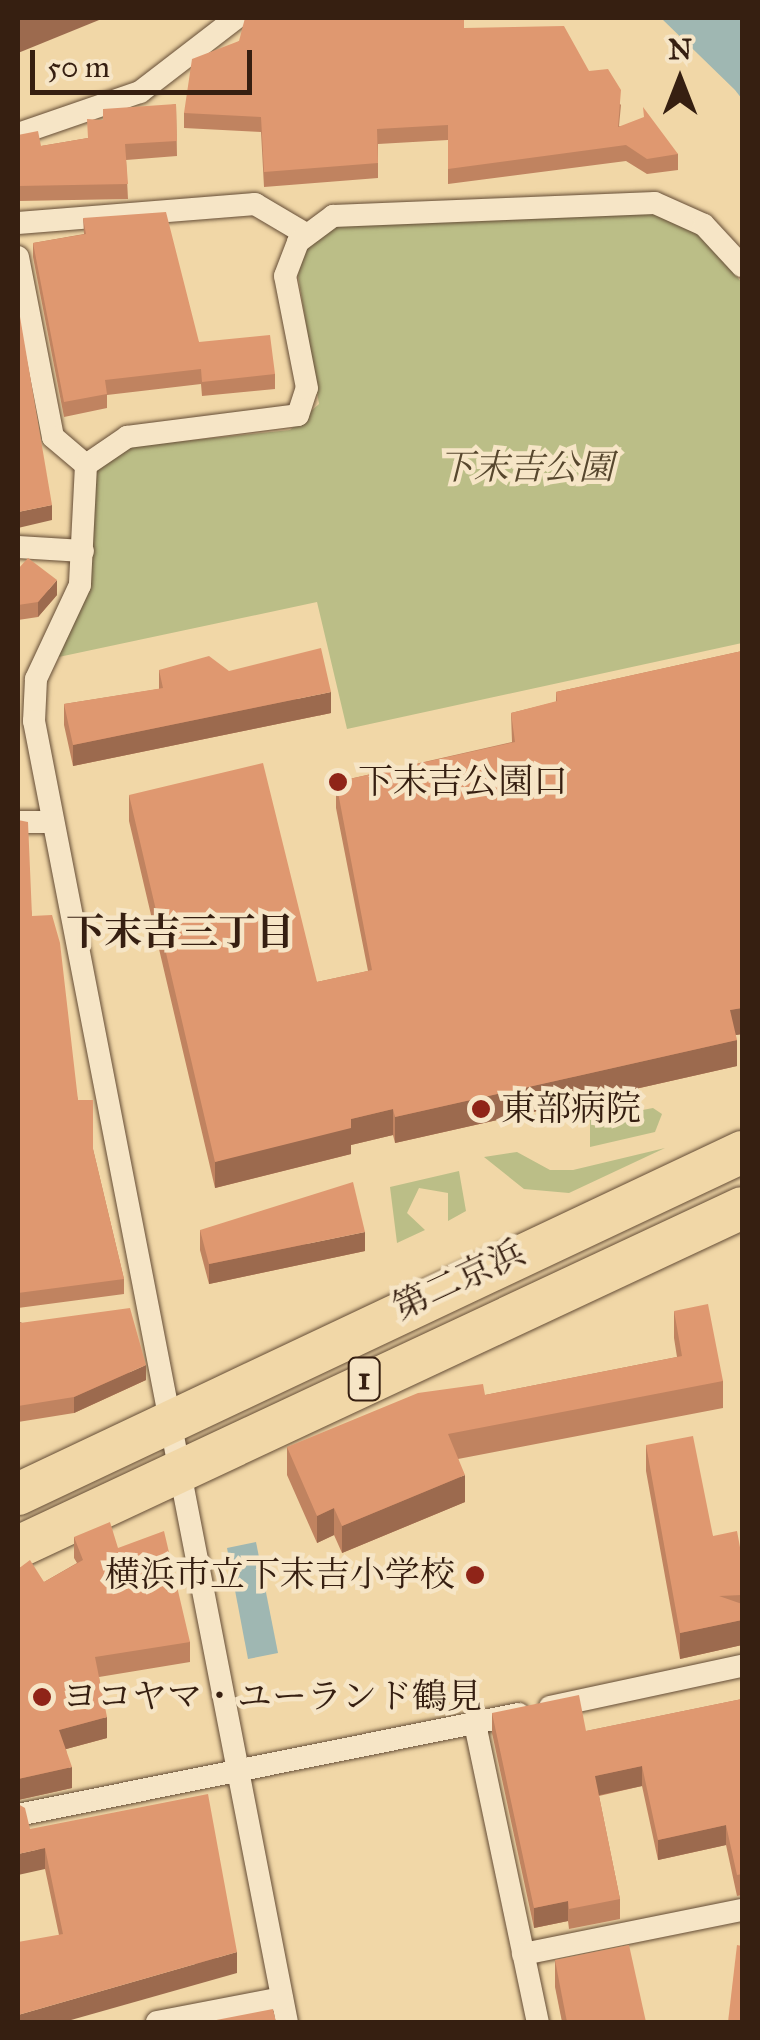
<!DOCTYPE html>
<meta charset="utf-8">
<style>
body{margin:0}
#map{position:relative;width:760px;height:2040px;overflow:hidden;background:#f1d7a7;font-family:"IM FELL Great Primer","Noto Serif JP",serif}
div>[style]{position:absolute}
.green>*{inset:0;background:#bbbe87}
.water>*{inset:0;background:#9fb7b2}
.roads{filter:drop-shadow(0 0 2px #654d36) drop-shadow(0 0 2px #654d36)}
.street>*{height:22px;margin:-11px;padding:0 11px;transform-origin:11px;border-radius:11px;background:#f6e5c6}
.highway>*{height:42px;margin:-21px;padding:0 21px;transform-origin:21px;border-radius:21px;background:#f1d7a7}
.wall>*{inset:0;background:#c08360}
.shaded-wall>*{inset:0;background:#9c6a4e}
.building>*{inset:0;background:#df9870}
.dots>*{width:28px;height:28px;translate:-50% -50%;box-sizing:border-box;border:5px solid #f6e5c6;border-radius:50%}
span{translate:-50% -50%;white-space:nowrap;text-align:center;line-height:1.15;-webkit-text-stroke:9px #f6e5c6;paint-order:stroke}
.shield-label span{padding:2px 8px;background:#f6e5c6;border:2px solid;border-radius:8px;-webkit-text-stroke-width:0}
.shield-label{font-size:32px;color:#361f11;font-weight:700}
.park-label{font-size:35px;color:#57472e;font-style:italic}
.poi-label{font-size:35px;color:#361f11}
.left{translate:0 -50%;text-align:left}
.right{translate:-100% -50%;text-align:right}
.street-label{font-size:35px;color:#361f11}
.neighbourhood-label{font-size:38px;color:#361f11;font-weight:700}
.frame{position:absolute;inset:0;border:20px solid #361f11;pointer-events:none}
.north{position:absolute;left:630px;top:30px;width:100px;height:100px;-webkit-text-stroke:8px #f6e5c6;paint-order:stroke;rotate:0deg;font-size:28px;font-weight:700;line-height:40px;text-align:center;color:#361f11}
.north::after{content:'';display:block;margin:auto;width:35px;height:45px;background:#361f11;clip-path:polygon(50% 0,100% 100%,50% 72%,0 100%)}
.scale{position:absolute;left:30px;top:50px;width:222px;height:45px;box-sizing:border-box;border:5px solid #361f11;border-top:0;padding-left:12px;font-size:30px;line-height:35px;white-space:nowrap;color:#361f11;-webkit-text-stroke:8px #f6e5c6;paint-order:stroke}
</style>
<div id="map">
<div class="green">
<i style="clip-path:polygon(655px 211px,701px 231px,742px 283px,742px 643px,347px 729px,317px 602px,54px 658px,89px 585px,97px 470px,128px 447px,290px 430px,319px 404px,298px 275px,307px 245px,336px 223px)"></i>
<i style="clip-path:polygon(653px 1108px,662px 1114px,655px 1132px,590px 1147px,590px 1120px)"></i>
<i style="clip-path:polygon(665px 1148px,569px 1193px,524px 1189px,484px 1157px,517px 1152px,550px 1170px,573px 1170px)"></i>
<i style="clip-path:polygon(459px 1171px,466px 1211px,448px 1221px,448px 1193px,419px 1188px,407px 1213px,425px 1230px,397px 1243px,390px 1187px)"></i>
</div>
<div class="water">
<i style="clip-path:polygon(661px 18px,742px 18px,742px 99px,735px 90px)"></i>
<i style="clip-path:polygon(256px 1542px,278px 1653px,248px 1659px,227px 1548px)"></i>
</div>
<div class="roads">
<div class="street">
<i style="left:18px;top:134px;width:129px;rotate:-19deg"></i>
<i style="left:140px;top:92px;width:121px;rotate:-37.6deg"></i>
<i style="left:18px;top:223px;width:238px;rotate:-4.6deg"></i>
<i style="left:255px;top:204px;width:59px;rotate:30.5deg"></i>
<i style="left:18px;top:257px;width:183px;rotate:79deg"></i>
<i style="left:53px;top:437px;width:43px;rotate:40.3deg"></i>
<i style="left:86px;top:465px;width:120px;rotate:92.9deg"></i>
<i style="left:80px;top:585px;width:104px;rotate:115.1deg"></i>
<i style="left:36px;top:679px;width:42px;rotate:92.7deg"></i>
<i style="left:34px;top:721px;width:1325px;rotate:79deg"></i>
<i style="left:86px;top:465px;width:50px;rotate:-34.3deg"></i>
<i style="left:127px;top:437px;width:172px;rotate:-7.3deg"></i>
<i style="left:298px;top:415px;width:28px;rotate:-72deg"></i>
<i style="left:307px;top:388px;width:114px;rotate:-101.1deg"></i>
<i style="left:285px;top:276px;width:36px;rotate:-69deg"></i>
<i style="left:298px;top:242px;width:44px;rotate:-36.6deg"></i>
<i style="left:333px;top:216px;width:322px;rotate:-2.3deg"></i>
<i style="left:655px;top:203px;width:54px;rotate:24.2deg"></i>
<i style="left:704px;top:225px;width:56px;rotate:47.2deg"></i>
<i style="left:18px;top:547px;width:65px;rotate:3.5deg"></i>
<i style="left:18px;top:822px;width:35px"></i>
<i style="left:550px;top:1707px;width:196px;rotate:-12.1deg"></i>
<i style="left:475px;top:1724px;width:305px;rotate:78.1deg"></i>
<i style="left:18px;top:1815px;width:511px;rotate:-11.4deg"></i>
<i style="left:523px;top:1954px;width:223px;rotate:-11.4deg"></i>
<i style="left:157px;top:2022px;width:127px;rotate:-10.9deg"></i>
</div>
<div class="highway">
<i style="left:18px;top:1494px;width:801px;rotate:-25.28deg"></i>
<i style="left:18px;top:1547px;width:799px;rotate:-25.09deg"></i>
</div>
</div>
<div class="wall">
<i style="clip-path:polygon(464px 28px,589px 71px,621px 105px,619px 126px,678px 154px,678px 170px,647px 174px,626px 161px,448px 184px,448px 140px,378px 144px,378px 178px,264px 187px,261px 132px,184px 128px,184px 113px,239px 41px)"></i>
<i style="clip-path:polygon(176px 104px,177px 156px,126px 160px,128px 199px,18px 201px,18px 135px,41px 146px,88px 138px,103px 120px)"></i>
<i style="clip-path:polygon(83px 218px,199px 342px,275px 374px,275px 389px,202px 396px,201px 384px,107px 395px,107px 408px,64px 417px,33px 257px,33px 243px,84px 234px)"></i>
<i style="clip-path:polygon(18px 569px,57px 595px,38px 617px,18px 620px)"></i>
<i style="clip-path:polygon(742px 651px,742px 1034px,736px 1035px,737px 1066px,395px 1143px,393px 1135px,351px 1145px,351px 1154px,215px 1188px,129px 821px,129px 795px,317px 982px,368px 971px,336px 808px,336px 782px,512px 742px,511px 713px,556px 702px,556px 692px)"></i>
<i style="clip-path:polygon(159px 670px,229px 671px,331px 713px,73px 766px,64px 725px,64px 704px,159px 689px)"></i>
<i style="clip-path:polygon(18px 820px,32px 916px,78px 1100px,93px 1149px,124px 1279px,124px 1294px,18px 1308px)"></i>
<i style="clip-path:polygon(200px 1230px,365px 1251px,209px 1284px,200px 1250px)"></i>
<i style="clip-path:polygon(674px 1311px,723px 1381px,723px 1408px,458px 1459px,465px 1502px,342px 1553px,334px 1535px,317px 1543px,287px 1475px,287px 1447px,485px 1395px,677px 1357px,674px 1338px)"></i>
<i style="clip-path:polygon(18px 1321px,146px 1380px,74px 1413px,18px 1422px)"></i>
<i style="clip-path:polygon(646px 1445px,713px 1536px,742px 1558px,742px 1645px,680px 1659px,646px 1471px)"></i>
<i style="clip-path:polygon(74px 1537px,118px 1548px,190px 1642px,190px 1662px,99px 1677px,107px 1738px,66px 1749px,72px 1788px,18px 1800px,18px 1569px,44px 1582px,77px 1563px,74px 1558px)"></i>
<i style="clip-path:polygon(742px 1699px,742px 1895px,737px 1896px,726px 1845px,658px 1860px,642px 1786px,599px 1796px,620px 1899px,620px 1919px,569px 1929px,568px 1921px,534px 1928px,492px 1733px,492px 1713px,586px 1731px)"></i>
<i style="clip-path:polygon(30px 1829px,237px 1973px,59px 1935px,45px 1869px)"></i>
<i style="clip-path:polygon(555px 1960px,646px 2022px,562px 2022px,555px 1987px)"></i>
</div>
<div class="shaded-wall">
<i style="clip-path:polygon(18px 18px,104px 18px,18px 53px)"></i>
<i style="clip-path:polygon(52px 505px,52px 520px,18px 528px,18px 512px)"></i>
<i style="clip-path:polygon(57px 580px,57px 595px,38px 617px,38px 602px)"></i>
<i style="clip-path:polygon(331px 692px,331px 713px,73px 766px,73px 745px)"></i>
<i style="clip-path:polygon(742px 1008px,742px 1034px,730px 1036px,730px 1010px)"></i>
<i style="clip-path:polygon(737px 1040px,737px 1066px,395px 1143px,395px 1117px)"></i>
<i style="clip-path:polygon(393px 1109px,393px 1135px,351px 1145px,351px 1154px,215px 1188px,215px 1162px,351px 1119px)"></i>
<i style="clip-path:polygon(365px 1232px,365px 1251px,209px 1284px,209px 1264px)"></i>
<i style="clip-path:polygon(146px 1365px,146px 1380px,74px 1413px,74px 1397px)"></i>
<i style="clip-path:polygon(465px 1475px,465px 1502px,342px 1553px,342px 1526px)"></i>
<i style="clip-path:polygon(334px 1508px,334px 1535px,317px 1543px,317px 1516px)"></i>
<i style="clip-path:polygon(742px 1620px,742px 1645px,680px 1659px,680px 1633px)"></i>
<i style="clip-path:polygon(107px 1717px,107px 1738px,59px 1751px,59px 1730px)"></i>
<i style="clip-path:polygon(642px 1766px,642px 1786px,595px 1796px,595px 1776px)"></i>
<i style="clip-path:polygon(72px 1767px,72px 1788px,18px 1800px,18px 1779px)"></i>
<i style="clip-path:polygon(726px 1825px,726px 1845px,658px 1860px,658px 1840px)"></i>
<i style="clip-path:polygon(45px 1848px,45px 1869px,18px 1875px,18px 1854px)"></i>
<i style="clip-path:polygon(568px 1901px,568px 1921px,534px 1928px,534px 1908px)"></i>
<i style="clip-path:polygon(237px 1952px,237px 1973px,64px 2022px,18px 2022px,18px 2015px)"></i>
</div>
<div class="building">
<i style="clip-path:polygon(245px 18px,464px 18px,464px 28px,564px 26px,589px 71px,608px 69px,621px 90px,618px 127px,644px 117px,643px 107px,678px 154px,647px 159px,626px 145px,448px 169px,448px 125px,377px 129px,378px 163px,264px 172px,261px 117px,184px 113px,192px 59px,239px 41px)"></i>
<i style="clip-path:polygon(176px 104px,177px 141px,125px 144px,128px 184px,18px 186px,18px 135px,38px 131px,41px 146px,88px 138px,87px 119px,103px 120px,103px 109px)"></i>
<i style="clip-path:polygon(166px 212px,199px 342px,270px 335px,275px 374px,202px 382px,201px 369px,105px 380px,107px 394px,64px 402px,33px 243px,86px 234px,83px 218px)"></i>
<i style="clip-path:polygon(18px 305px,52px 505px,18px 512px)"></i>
<i style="clip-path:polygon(28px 558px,57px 580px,38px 602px,18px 605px,18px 569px)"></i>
<i style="clip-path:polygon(321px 648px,331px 692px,73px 745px,64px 704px,163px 688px,159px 670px,209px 656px,229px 671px)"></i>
<i style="clip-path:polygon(742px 651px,742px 1008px,730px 1010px,737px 1040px,395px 1117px,393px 1109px,351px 1119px,351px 1128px,215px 1162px,129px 795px,263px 763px,317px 982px,372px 970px,336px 782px,515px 742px,511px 713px,557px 701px,556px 692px)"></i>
<i style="clip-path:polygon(18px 820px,28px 822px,32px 916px,52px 915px,60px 943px,78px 1100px,93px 1100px,93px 1149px,124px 1279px,18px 1293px)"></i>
<i style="clip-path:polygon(353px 1182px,365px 1232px,209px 1264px,200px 1230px)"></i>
<i style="clip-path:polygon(708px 1304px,723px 1381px,448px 1434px,465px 1475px,342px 1526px,334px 1508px,317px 1516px,287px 1447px,418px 1393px,483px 1384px,485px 1395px,682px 1356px,674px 1311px)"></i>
<i style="clip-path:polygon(130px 1308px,146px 1365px,74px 1397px,18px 1406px,18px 1321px,20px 1323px)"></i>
<i style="clip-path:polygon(693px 1436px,713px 1536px,737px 1531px,742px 1558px,742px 1595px,719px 1596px,742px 1604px,742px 1620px,680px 1633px,646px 1445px)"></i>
<i style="clip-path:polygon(110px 1522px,118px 1548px,164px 1531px,190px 1642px,95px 1657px,107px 1717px,59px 1730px,72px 1767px,18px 1779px,18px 1569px,30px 1560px,44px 1582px,83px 1560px,74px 1537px)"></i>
<i style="clip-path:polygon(579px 1695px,586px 1731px,742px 1699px,742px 1874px,737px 1875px,726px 1825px,658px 1840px,642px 1766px,595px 1776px,620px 1899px,569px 1909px,568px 1901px,534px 1908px,492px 1713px)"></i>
<i style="clip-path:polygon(208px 1794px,237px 1952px,18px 2015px,18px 1942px,63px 1934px,45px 1848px,18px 1854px,18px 1804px,25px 1808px,30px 1829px)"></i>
<i style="clip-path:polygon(629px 1945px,646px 2022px,567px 2022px,555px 1960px)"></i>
<i style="clip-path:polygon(737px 1945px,742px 1946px,742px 2022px,728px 2022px)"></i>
<i style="clip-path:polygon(273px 2009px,276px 2022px,206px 2022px)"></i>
</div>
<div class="dots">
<i style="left:338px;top:782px;background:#8f2418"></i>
<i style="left:481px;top:1109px;background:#8f2418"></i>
<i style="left:475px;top:1575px;background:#8f2418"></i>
<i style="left:42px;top:1697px;background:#8f2418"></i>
</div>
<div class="shield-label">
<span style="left:364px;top:1379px">1</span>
</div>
<div class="park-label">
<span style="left:526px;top:468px">下末吉公園</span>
</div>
<div class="poi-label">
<span class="left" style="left:358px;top:782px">下末吉公園口</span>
<span class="left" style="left:501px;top:1109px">東部病院</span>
<span class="right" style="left:455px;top:1575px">横浜市立下末吉小学校</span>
<span class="left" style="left:62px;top:1697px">ヨコヤマ・ユーランド鶴見</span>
</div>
<div class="street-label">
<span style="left:459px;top:1280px;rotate:-25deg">第二京浜</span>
</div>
<div class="neighbourhood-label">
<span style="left:180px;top:933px">下末吉三丁目</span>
</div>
<div class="frame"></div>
<div class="north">N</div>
<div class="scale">50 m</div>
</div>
